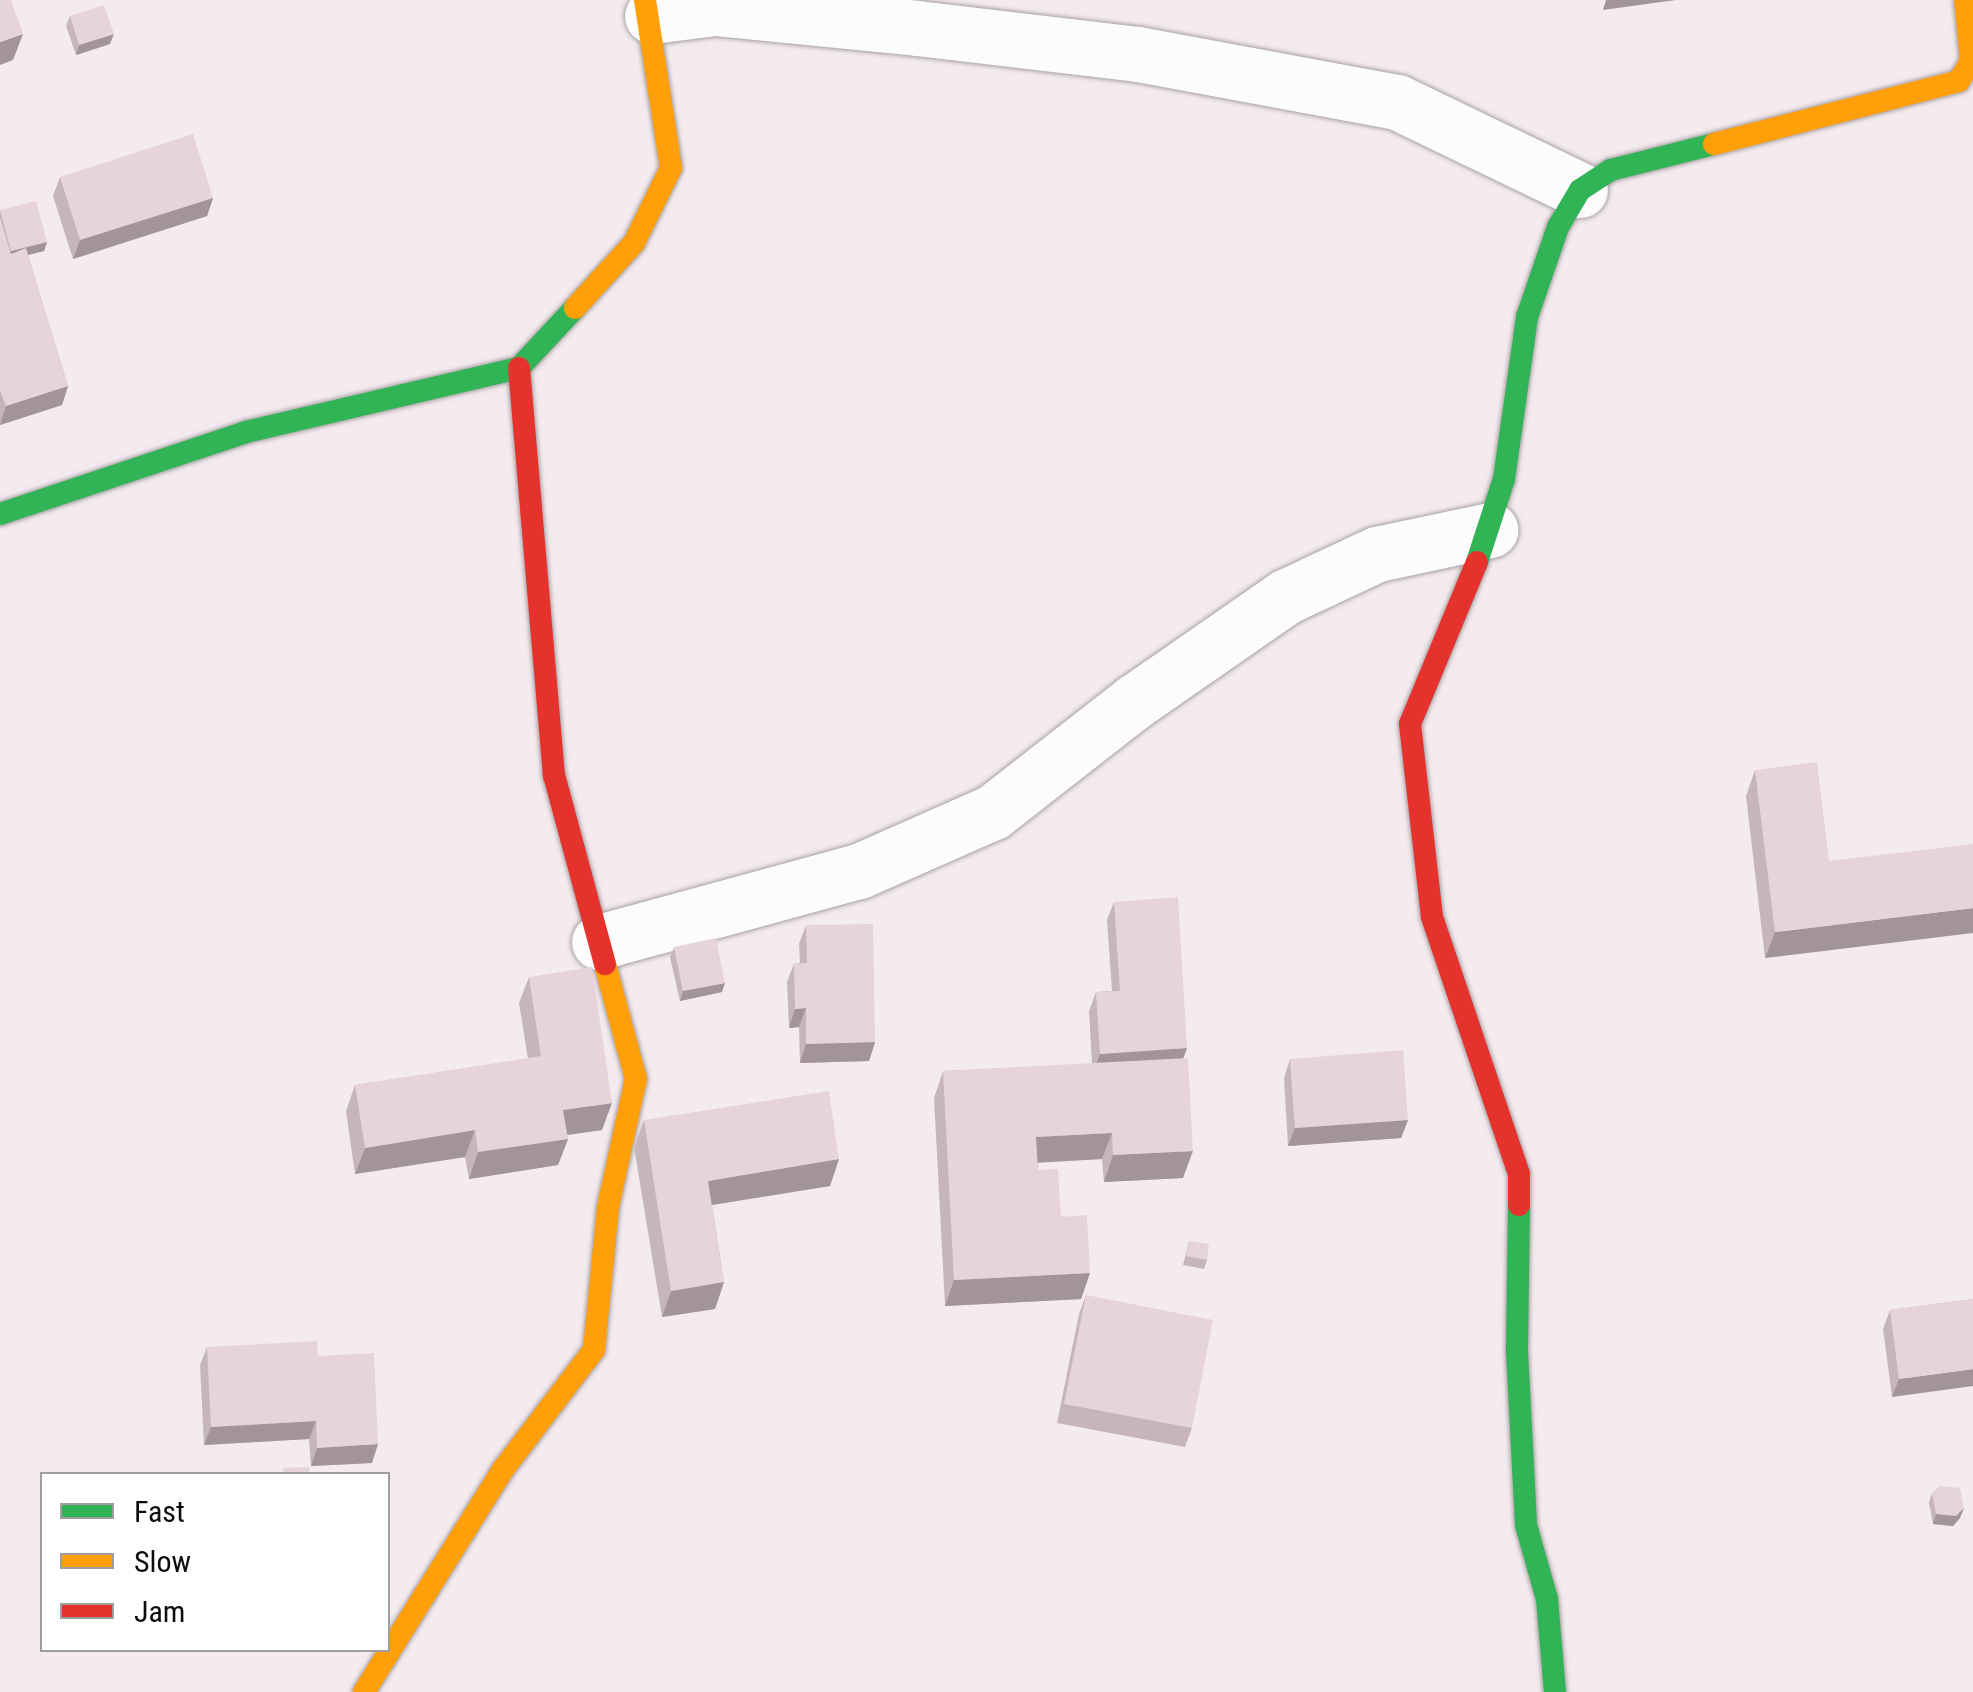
<!DOCTYPE html>
<style>
body{margin:0}
#map{position:relative;width:1973px;height:1692px;overflow:hidden;background:#f4ebef;font-family:"Roboto Condensed",sans-serif}
div>[style]{position:absolute}
.roads{filter:drop-shadow(0 0 2px #a8a1a4) drop-shadow(0 0 2px #a8a1a4)}
.street>*{height:55px;margin:-27.5px;padding:0 27.5px;transform-origin:27.5px;border-radius:27.5px;background:#fdfcfd}
.fast>*{height:22px;margin:-11px;padding:0 11px;transform-origin:11px;border-radius:11px;background:#30b455}
.slow>*{height:22px;margin:-11px;padding:0 11px;transform-origin:11px;border-radius:11px;background:#ff9f0a}
.jam>*{height:22px;margin:-11px;padding:0 11px;transform-origin:11px;border-radius:11px;background:#e5322d}
.wall>*{inset:0;background:#c7b5bd}
.shaded-wall>*{inset:0;background:#a2949a}
.building>*{inset:0;background:#e7d3dc}
span{translate:-50% -50%;white-space:nowrap;text-align:center;line-height:1.15;-webkit-text-stroke:10px #fff;paint-order:stroke}
.legend{position:absolute;left:40px;top:1472px;width:350px;height:180px;box-sizing:border-box;background:#fff;border:2px solid #9f9d9e;margin:0;padding:12px 18px;list-style:none;font-size:30px;color:#0f0a0c}
.legend li{display:flex;align-items:center;gap:20px;height:50px}
.legend b{width:50px;border:2px solid #9f9d9e}
</style>
<div id="map">
<div class="roads">
<div class="street">
<i style="left:652px;top:16px;width:63px;rotate:-7.4deg"></i>
<i style="left:714px;top:8px;width:204px;rotate:5.6deg"></i>
<i style="left:917px;top:28px;width:223px;rotate:6.7deg"></i>
<i style="left:1138px;top:54px;width:263px;rotate:10.5deg"></i>
<i style="left:1397px;top:102px;width:203px;rotate:25.7deg"></i>
<i style="left:599px;top:942px;width:270px;rotate:-15.3deg"></i>
<i style="left:859px;top:871px;width:146px;rotate:-23.8deg"></i>
<i style="left:993px;top:812px;width:179px;rotate:-38deg"></i>
<i style="left:1134px;top:702px;width:184px;rotate:-34.8deg"></i>
<i style="left:1285px;top:597px;width:102px;rotate:-25.1deg"></i>
<i style="left:1377px;top:554px;width:116px;rotate:-12deg"></i>
</div>
<div class="fast">
<i style="left:0;top:514px;width:259px;rotate:-18.4deg"></i>
<i style="left:246px;top:432px;width:280px;rotate:-13.2deg"></i>
<i style="left:519px;top:368px;width:82px;rotate:-47deg"></i>
<i style="left:1477px;top:562px;width:87px;rotate:-72deg"></i>
<i style="left:1504px;top:479px;width:164px;rotate:-81.9deg"></i>
<i style="left:1527px;top:317px;width:95px;rotate:-71deg"></i>
<i style="left:1558px;top:227px;width:43px;rotate:-59.3deg"></i>
<i style="left:1580px;top:190px;width:37px;rotate:-33deg"></i>
<i style="left:1611px;top:170px;width:106px;rotate:-14.2deg"></i>
<i style="left:1519px;top:1205px;width:147px;rotate:90.8deg"></i>
<i style="left:1517px;top:1352px;width:173px;rotate:87deg"></i>
<i style="left:1526px;top:1525px;width:77px;rotate:74.2deg"></i>
<i style="left:1547px;top:1599px;width:93px;rotate:85.1deg"></i>
</div>
<div class="slow">
<i style="left:1714px;top:144px;width:253px;rotate:-14.4deg"></i>
<i style="left:1959px;top:81px;width:23px;rotate:-59deg"></i>
<i style="left:1971px;top:61px;width:61px;rotate:-95.6deg"></i>
<i style="left:575px;top:308px;width:88px;rotate:-47.8deg"></i>
<i style="left:634px;top:243px;width:84px;rotate:-63.7deg"></i>
<i style="left:671px;top:168px;width:170px;rotate:-98.8deg"></i>
<i style="left:364px;top:1692px;width:261px;rotate:-58deg"></i>
<i style="left:502px;top:1471px;width:152px;rotate:-52.8deg"></i>
<i style="left:594px;top:1350px;width:144px;rotate:-84.4deg"></i>
<i style="left:608px;top:1207px;width:131px;rotate:-77.7deg"></i>
<i style="left:636px;top:1079px;width:119px;rotate:-105.1deg"></i>
</div>
<div class="jam">
<i style="left:519px;top:368px;width:409px;rotate:85.1deg"></i>
<i style="left:554px;top:775px;width:196px;rotate:74.9deg"></i>
<i style="left:1477px;top:562px;width:175px;rotate:112.5deg"></i>
<i style="left:1410px;top:724px;width:194px;rotate:83.5deg"></i>
<i style="left:1432px;top:917px;width:271px;rotate:71.3deg"></i>
<i style="left:1519px;top:1174px;width:31px;rotate:90deg"></i>
</div>
</div>
<div class="wall">
<i style="clip-path:polygon(70px 16px,110px 44px,76px 55px,66px 26px)"></i>
<i style="clip-path:polygon(60px 177px,213px 198px,207px 216px,73px 259px,53px 196px)"></i>
<i style="clip-path:polygon(0 210px,47px 242px,44px 251px,28px 255px,68px 386px,62px 405px,0 425px)"></i>
<i style="clip-path:polygon(1755px 770px,1829px 861px,1765px 958px,1746px 796px)"></i>
<i style="clip-path:polygon(1114px 902px,1187px 1048px,1183px 1059px,1183px 1178px,1104px 1182px,1102px 1159px,1038px 1163px,1038px 1170px,1090px 1273px,1081px 1299px,945px 1306px,934px 1098px,943px 1071px,1092px 1064px,1089px 1011px,1096px 992px,1112px 991px,1107px 920px)"></i>
<i style="clip-path:polygon(806px 925px,875px 1042px,869px 1061px,800px 1063px,799px 1027px,789px 1028px,787px 982px,794px 964px,800px 963px,799px 944px)"></i>
<i style="clip-path:polygon(674px 947px,722px 992px,680px 1001px,670px 957px)"></i>
<i style="clip-path:polygon(529px 977px,602px 1130px,567px 1135px,568px 1139px,558px 1165px,469px 1179px,465px 1157px,355px 1174px,346px 1111px,355px 1085px,528px 1059px,519px 1003px)"></i>
<i style="clip-path:polygon(1290px 1059px,1408px 1120px,1401px 1138px,1288px 1146px,1284px 1078px)"></i>
<i style="clip-path:polygon(644px 1120px,839px 1159px,830px 1186px,712px 1205px,724px 1282px,715px 1309px,662px 1317px,634px 1147px)"></i>
<i style="clip-path:polygon(1189px 1241px,1207px 1260px,1204px 1269px,1183px 1265px)"></i>
<i style="clip-path:polygon(1086px 1295px,1192px 1428px,1185px 1447px,1057px 1423px,1079px 1314px)"></i>
<i style="clip-path:polygon(1973px 1299px,1892px 1397px,1883px 1329px,1890px 1310px)"></i>
<i style="clip-path:polygon(207px 1347px,318px 1356px,372px 1463px,311px 1466px,309px 1439px,204px 1445px,200px 1365px)"></i>
<i style="clip-path:polygon(1932px 1493px,1960px 1518px,1953px 1526px,1933px 1524px,1929px 1503px)"></i>
</div>
<div class="shaded-wall">
<i style="clip-path:polygon(1606px 0,1676px 0,1603px 10px)"></i>
<i style="clip-path:polygon(23px 34px,13px 60px,0 65px,0 42px)"></i>
<i style="clip-path:polygon(114px 34px,110px 44px,76px 55px,79px 45px)"></i>
<i style="clip-path:polygon(213px 198px,207px 216px,73px 259px,80px 240px)"></i>
<i style="clip-path:polygon(47px 242px,44px 251px,7px 260px,11px 251px)"></i>
<i style="clip-path:polygon(68px 386px,62px 405px,0 425px,6px 406px)"></i>
<i style="clip-path:polygon(1973px 908px,1973px 933px,1765px 958px,1775px 932px)"></i>
<i style="clip-path:polygon(725px 983px,722px 992px,680px 1001px,683px 991px)"></i>
<i style="clip-path:polygon(806px 1008px,799px 1027px,789px 1028px,795px 1009px)"></i>
<i style="clip-path:polygon(875px 1042px,869px 1061px,800px 1063px,806px 1044px)"></i>
<i style="clip-path:polygon(1187px 1048px,1180px 1067px,1093px 1072px,1100px 1054px)"></i>
<i style="clip-path:polygon(612px 1103px,602px 1130px,553px 1137px,563px 1110px)"></i>
<i style="clip-path:polygon(1408px 1120px,1401px 1138px,1288px 1146px,1295px 1128px)"></i>
<i style="clip-path:polygon(475px 1130px,465px 1157px,355px 1174px,365px 1148px)"></i>
<i style="clip-path:polygon(1112px 1133px,1102px 1159px,1026px 1163px,1036px 1137px)"></i>
<i style="clip-path:polygon(568px 1139px,558px 1165px,469px 1179px,478px 1152px)"></i>
<i style="clip-path:polygon(1193px 1151px,1183px 1178px,1104px 1182px,1113px 1155px)"></i>
<i style="clip-path:polygon(839px 1159px,830px 1186px,699px 1207px,708px 1181px)"></i>
<i style="clip-path:polygon(1090px 1273px,1081px 1299px,945px 1306px,954px 1280px)"></i>
<i style="clip-path:polygon(724px 1282px,715px 1309px,662px 1317px,671px 1291px)"></i>
<i style="clip-path:polygon(1973px 1369px,1973px 1386px,1892px 1397px,1899px 1379px)"></i>
<i style="clip-path:polygon(316px 1421px,309px 1439px,204px 1445px,211px 1427px)"></i>
<i style="clip-path:polygon(378px 1444px,372px 1463px,311px 1466px,317px 1448px)"></i>
<i style="clip-path:polygon(1964px 1508px,1960px 1518px,1953px 1526px,1933px 1524px,1936px 1514px)"></i>
</div>
<div class="building">
<i style="clip-path:polygon(0 0,11px 0,23px 34px,0 42px)"></i>
<i style="clip-path:polygon(104px 5px,114px 34px,79px 45px,70px 16px)"></i>
<i style="clip-path:polygon(193px 134px,213px 198px,80px 240px,60px 177px)"></i>
<i style="clip-path:polygon(36px 201px,47px 242px,11px 251px,0 210px)"></i>
<i style="clip-path:polygon(0 218px,11px 254px,26px 248px,68px 386px,6px 406px,0 390px)"></i>
<i style="clip-path:polygon(1817px 762px,1829px 861px,1973px 844px,1973px 908px,1775px 932px,1755px 770px)"></i>
<i style="clip-path:polygon(1178px 897px,1187px 1048px,1100px 1054px,1096px 992px,1120px 991px,1114px 902px)"></i>
<i style="clip-path:polygon(873px 924px,875px 1042px,806px 1044px,806px 1008px,795px 1009px,794px 964px,807px 963px,806px 925px)"></i>
<i style="clip-path:polygon(716px 938px,725px 983px,683px 991px,674px 947px)"></i>
<i style="clip-path:polygon(592px 967px,612px 1103px,563px 1110px,568px 1139px,478px 1152px,475px 1130px,365px 1148px,355px 1085px,541px 1056px,529px 977px)"></i>
<i style="clip-path:polygon(1403px 1050px,1408px 1120px,1295px 1128px,1290px 1059px)"></i>
<i style="clip-path:polygon(1188px 1058px,1193px 1151px,1113px 1155px,1112px 1133px,1036px 1137px,1038px 1170px,1058px 1169px,1061px 1217px,1087px 1215px,1090px 1273px,954px 1280px,943px 1071px)"></i>
<i style="clip-path:polygon(829px 1091px,839px 1159px,708px 1181px,724px 1282px,671px 1291px,644px 1120px)"></i>
<i style="clip-path:polygon(1189px 1241px,1209px 1244px,1207px 1260px,1186px 1256px)"></i>
<i style="clip-path:polygon(1086px 1295px,1213px 1320px,1192px 1428px,1064px 1404px)"></i>
<i style="clip-path:polygon(1973px 1299px,1973px 1369px,1899px 1379px,1890px 1310px)"></i>
<i style="clip-path:polygon(317px 1341px,318px 1356px,374px 1353px,378px 1444px,317px 1448px,316px 1421px,211px 1427px,207px 1347px)"></i>
<i style="clip-path:polygon(309px 1467px,310px 1474px,284px 1474px,283px 1468px)"></i>
<i style="clip-path:polygon(1940px 1486px,1960px 1488px,1964px 1508px,1956px 1516px,1936px 1514px,1932px 1493px)"></i>
</div>
<ul class="legend">
<li><b style="height:12px;background:#30b455"></b>Fast</li>
<li><b style="height:12px;background:#ff9f0a"></b>Slow</li>
<li><b style="height:12px;background:#e5322d"></b>Jam</li>
</ul>
</div>
